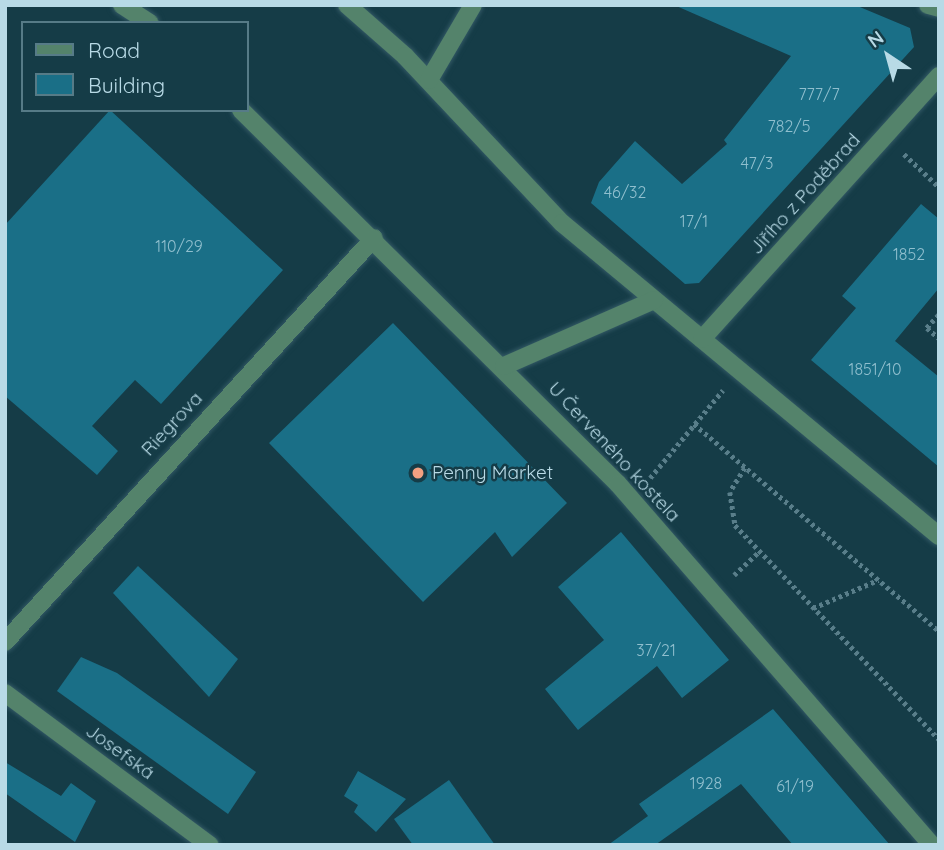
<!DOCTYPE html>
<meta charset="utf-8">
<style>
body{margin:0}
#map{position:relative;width:944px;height:850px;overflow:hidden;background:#153c47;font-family:Quicksand,sans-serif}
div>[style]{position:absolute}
.building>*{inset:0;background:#1a6f87}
.path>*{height:4.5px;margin-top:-2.25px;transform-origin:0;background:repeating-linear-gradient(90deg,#597e8a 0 3.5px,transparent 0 7px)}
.roads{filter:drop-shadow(0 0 2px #325864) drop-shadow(0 0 2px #325864)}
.minor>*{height:18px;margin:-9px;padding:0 9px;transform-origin:9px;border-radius:9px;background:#54836b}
.dots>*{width:19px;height:19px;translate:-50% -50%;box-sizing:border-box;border:4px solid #153c47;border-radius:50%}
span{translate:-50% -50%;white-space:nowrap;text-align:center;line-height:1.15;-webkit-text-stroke:5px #153c47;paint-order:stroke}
.number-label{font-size:16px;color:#90bfce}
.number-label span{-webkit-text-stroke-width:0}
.street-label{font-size:19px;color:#b8dae6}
.poi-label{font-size:19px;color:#b8dae6}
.left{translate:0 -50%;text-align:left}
.frame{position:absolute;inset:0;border:7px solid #b8dae6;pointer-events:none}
.legend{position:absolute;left:21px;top:21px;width:228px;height:91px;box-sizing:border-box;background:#153c47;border:2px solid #567b87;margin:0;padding:9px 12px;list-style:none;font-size:21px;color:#b8dae6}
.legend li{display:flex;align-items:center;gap:14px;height:35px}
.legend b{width:35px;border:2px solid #567b87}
.north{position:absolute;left:853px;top:21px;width:70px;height:70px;-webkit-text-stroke:5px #153c47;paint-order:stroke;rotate:324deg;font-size:19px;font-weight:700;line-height:28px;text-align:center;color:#b8dae6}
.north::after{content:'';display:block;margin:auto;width:24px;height:32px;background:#b8dae6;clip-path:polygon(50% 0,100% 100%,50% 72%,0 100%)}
</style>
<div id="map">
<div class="building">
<i style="clip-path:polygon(674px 5px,855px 5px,910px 28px,914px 47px,699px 283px,685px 284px,591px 203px,599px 182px,635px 141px,682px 184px,727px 144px,724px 140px,791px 56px)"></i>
<i style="clip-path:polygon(110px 110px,283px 270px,161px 404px,135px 380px,92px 426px,118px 451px,97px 475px,5px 396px,5px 225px)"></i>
<i style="clip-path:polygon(921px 204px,939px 219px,939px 288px,895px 341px,939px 377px,939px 467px,811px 360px,856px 308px,842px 296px)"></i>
<i style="clip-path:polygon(393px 323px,567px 503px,512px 557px,495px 532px,423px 602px,269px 443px)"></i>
<i style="clip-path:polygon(621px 532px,729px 660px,682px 698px,657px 666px,578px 730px,545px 689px,604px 640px,558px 587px)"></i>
<i style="clip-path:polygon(138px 566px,238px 659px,209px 697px,113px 593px)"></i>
<i style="clip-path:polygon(81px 657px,117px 673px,256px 772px,228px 814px,57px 691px)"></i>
<i style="clip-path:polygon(773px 709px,890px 845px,793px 845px,741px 784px,655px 845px,608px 845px,648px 816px,639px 804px)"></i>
<i style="clip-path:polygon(5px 762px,61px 796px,71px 783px,96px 801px,75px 842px,5px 793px)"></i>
<i style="clip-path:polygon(358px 771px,406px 799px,376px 832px,354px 812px,358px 805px,344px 796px)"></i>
<i style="clip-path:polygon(449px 780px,495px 845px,413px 845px,394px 819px)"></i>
</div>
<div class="path">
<i style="left:904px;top:154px;width:48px;rotate:43.3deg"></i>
<i style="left:939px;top:315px;width:18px;rotate:133deg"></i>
<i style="left:927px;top:328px;width:16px;rotate:40deg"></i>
<i style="left:694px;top:424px;width:321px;rotate:40.2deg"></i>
<i style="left:745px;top:468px;width:28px;rotate:122deg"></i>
<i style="left:730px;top:492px;width:33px;rotate:81deg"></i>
<i style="left:735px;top:525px;width:296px;rotate:46.4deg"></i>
<i style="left:650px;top:478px;width:114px;rotate:-50.3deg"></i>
<i style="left:734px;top:575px;width:34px;rotate:-43deg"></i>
<i style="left:813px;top:608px;width:71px;rotate:-23.3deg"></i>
</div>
<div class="roads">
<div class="minor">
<i style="left:122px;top:5px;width:33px;rotate:33deg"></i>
<i style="left:347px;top:5px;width:77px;rotate:41.3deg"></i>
<i style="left:405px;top:56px;width:229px;rotate:46.8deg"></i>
<i style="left:562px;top:223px;width:490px;rotate:39.7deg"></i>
<i style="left:928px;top:5px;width:11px;rotate:15deg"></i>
<i style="left:429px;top:80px;width:87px;rotate:-59.6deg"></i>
<i style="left:241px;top:110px;width:531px;rotate:44.77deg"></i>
<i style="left:618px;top:484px;width:478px;rotate:49deg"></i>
<i style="left:702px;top:339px;width:354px;rotate:-48deg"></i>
<i style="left:504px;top:366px;width:164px;rotate:-23.7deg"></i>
<i style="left:5px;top:642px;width:547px;rotate:-47.59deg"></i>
<i style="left:5px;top:693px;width:255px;rotate:36.6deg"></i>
</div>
</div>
<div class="dots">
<i style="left:418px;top:473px;background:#f2a081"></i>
</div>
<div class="number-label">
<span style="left:819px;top:94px">777/7</span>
<span style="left:789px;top:126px">782/5</span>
<span style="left:757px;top:163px">47/3</span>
<span style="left:625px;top:192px">46/32</span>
<span style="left:694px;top:221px">17/1</span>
<span style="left:179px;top:246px">110/29</span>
<span style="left:909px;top:254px">1852</span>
<span style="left:875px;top:369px">1851/10</span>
<span style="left:656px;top:650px">37/21</span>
<span style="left:706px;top:783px">1928</span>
<span style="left:795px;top:786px">61/19</span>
</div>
<div class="street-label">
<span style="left:805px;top:194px;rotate:-48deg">Jiřího z Poděbrad</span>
<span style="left:172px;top:424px;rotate:-47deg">Riegrova</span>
<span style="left:614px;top:452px;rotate:47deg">U Červeného kostela</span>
<span style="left:120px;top:752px;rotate:36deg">Josefská</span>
</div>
<div class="poi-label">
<span class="left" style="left:432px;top:473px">Penny Market</span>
</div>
<div class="frame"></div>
<ul class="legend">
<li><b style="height:9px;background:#54836b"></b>Road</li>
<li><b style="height:19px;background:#1a6f87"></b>Building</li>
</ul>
<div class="north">N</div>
</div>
